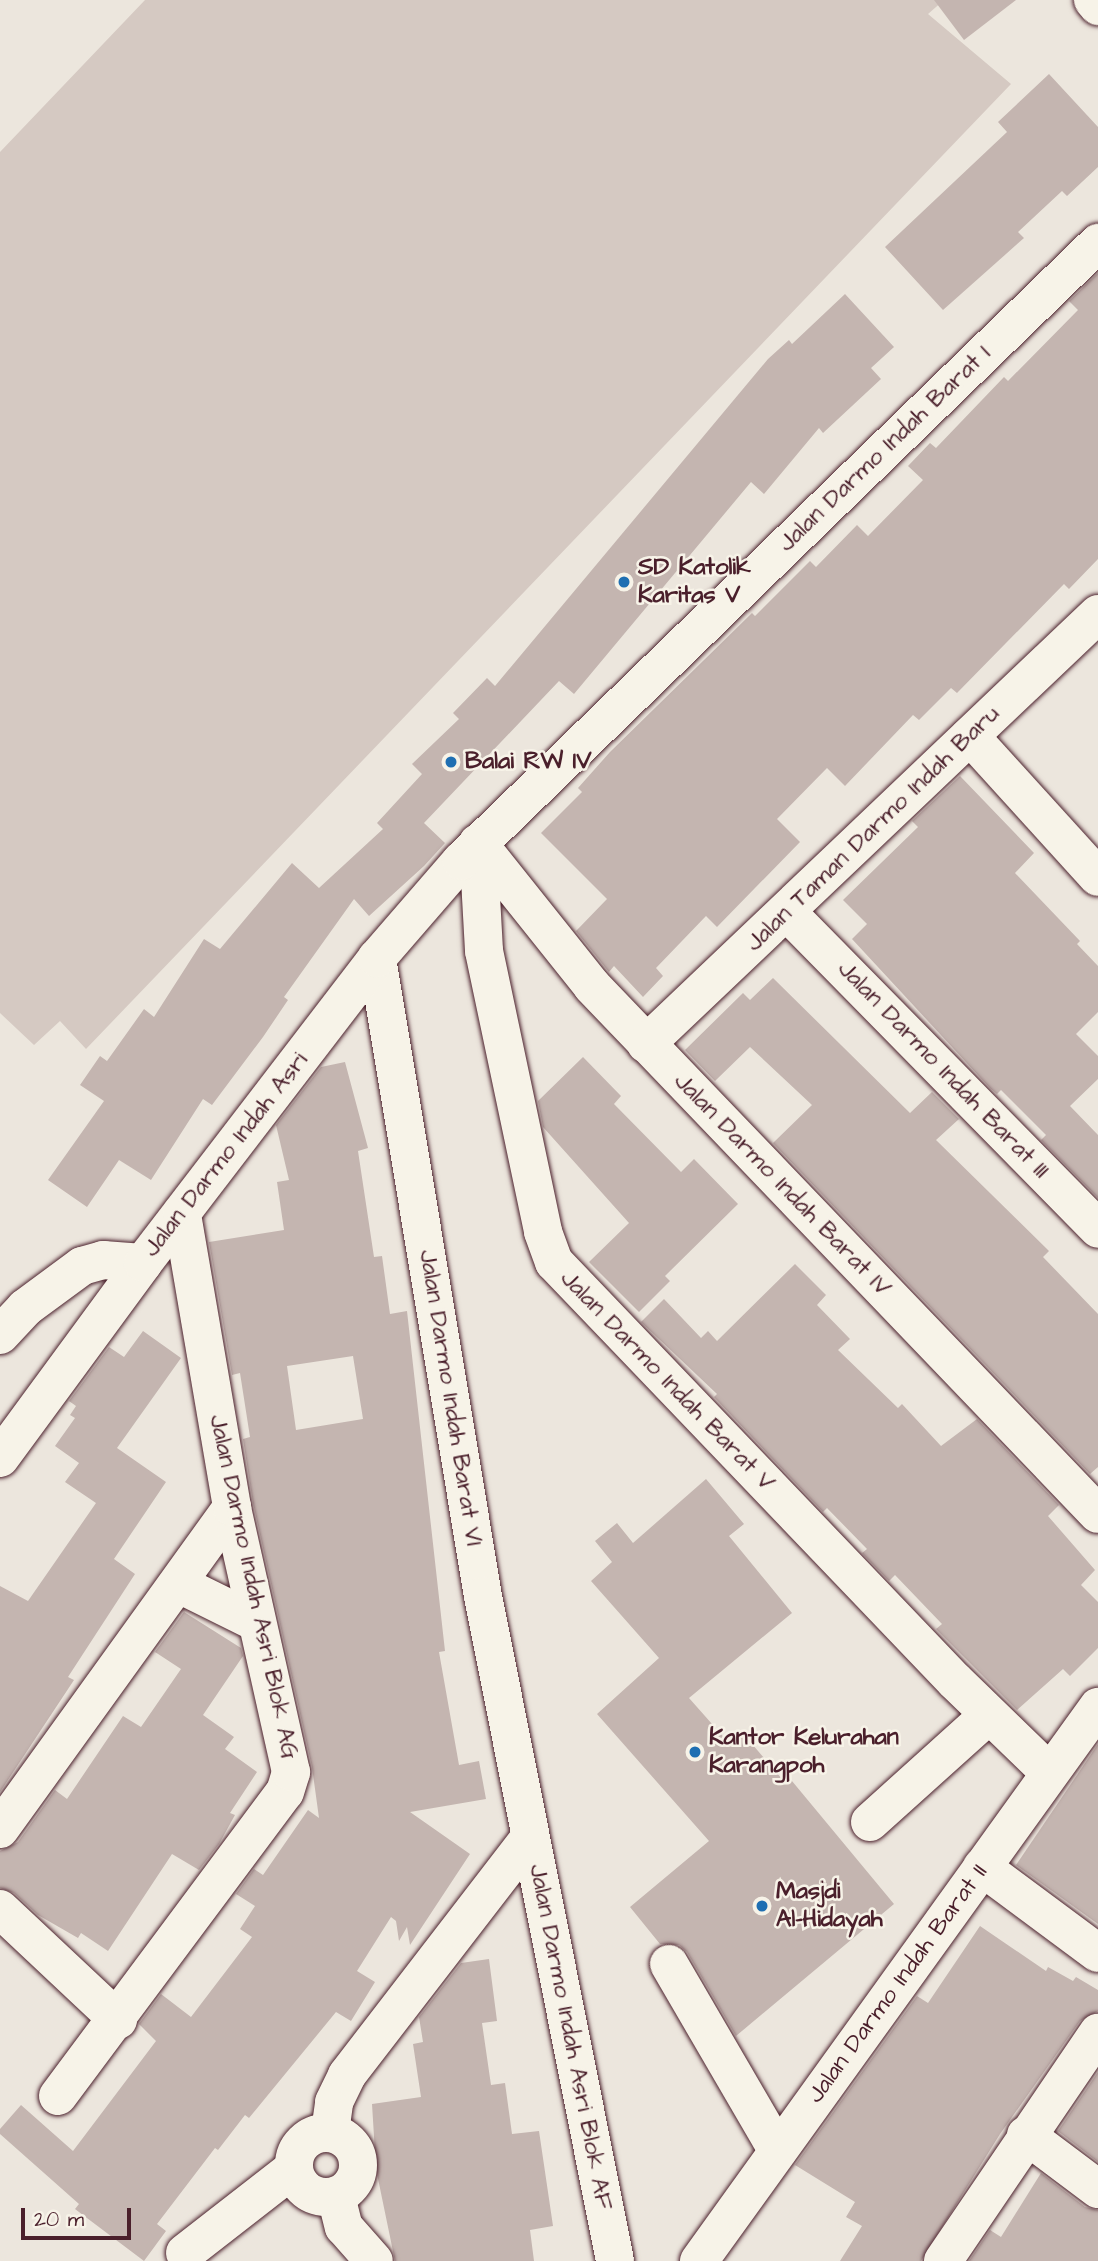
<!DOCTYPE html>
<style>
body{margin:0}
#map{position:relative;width:1098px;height:2261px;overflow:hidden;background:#ece6dd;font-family:"Architects Daughter",sans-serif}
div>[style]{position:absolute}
.green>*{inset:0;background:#d5c9c2}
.building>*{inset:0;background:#c4b5b0}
.roads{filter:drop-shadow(0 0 2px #4a1f2b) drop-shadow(0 0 2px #4a1f2b)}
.minor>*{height:38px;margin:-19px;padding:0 19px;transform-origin:19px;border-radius:19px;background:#f7f3e8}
.minor>.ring{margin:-19px;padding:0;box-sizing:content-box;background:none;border:38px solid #f7f3e8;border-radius:50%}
.dots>*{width:19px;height:19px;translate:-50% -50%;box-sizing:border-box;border:4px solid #f7f3e8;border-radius:50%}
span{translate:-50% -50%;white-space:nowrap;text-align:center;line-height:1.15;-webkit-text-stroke:5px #f7f3e8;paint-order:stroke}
.street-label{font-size:24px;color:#4a1f2b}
.poi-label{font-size:24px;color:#4a1f2b;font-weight:700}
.left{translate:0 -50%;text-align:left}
.scale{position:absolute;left:21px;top:2208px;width:110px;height:32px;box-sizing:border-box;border:4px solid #4a1f2b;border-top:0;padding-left:9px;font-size:21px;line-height:24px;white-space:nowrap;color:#4a1f2b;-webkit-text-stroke:5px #f7f3e8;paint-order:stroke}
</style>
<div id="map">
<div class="green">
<i style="clip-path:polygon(145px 0,944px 0,928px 14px,1011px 84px,86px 1049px,60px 1021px,34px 1045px,0 1013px,0 152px)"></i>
</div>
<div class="building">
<i style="clip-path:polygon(934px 0,1016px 0,964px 40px)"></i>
<i style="clip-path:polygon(1049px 74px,1098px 127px,1098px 167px,1067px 196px,1062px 191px,1018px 232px,1024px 238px,943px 310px,885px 247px,1007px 132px,998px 122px)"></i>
<i style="clip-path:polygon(1098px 273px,1098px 559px,1069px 589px,1064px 584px,957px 693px,951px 688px,919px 720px,913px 715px,845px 786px,827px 768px,777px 819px,800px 842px,717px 927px,706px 916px,656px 968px,663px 976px,643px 997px,614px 966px,609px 972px,576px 931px,607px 899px,541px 833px,582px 792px,578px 788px,610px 752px,752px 613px,755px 616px,810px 561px,816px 567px,857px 525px,868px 536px,923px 480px,908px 466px,930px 443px,936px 448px,1004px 377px,1008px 381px,1078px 310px,1069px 301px)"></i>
<i style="clip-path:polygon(845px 294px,894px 347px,871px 368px,881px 379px,823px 433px,819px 428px,764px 494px,751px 482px,574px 694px,559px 681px,424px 823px,445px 843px,424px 866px,369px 916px,354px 899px,284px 997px,288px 1000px,263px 1037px,212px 1105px,203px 1099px,151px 1180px,119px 1160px,87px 1207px,48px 1180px,104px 1101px,80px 1085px,100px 1056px,107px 1061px,144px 1009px,154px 1017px,204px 939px,220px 949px,292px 863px,319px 888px,383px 829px,377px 823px,422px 774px,412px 764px,459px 719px,453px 713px,487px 678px,495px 686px,768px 359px,789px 340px,792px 344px)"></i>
<i style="clip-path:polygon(960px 776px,1034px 853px,1015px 873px,1080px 941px,1077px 944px,1098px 966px,1098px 1012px,1076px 1034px,1098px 1056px,1098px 1079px,1070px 1106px,1098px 1135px,1098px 1198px,1041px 1140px,1046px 1135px,1001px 1090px,997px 1094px,990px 1088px,852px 939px,867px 924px,843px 900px,918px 827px,912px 821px)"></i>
<i style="clip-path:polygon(773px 978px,910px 1113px,932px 1092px,959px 1119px,936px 1140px,1049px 1251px,1043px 1257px,1098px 1314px,1098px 1467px,1090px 1474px,773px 1143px,812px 1105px,750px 1047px,715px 1081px,685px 1050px,743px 993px,750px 1000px)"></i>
<i style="clip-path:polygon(583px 1057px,621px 1096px,614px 1104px,681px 1172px,694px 1159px,738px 1204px,665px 1276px,670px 1281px,639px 1312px,589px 1262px,629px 1223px,543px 1127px,538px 1101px)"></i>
<i style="clip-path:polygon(evenodd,345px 1062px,368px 1148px,358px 1151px,374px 1257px,382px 1256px,390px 1314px,407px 1311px,445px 1651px,439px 1652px,459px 1765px,479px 1761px,486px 1799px,410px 1812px,470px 1854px,410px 1945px,407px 1927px,399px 1941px,396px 1921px,391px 1917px,357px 1971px,375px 1982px,351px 2021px,336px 2012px,249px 2118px,245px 2115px,218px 2150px,215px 2148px,157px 2224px,166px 2231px,144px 2261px,75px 2209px,79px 2204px,0 2134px,0 2129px,21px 2105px,73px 2151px,156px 2041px,139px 2024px,161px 1994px,191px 2017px,252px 1937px,240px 1929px,255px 1906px,236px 1894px,254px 1869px,263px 1875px,308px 1810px,319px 1818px,312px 1767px,253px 1503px,243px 1439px,250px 1437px,240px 1373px,232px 1375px,209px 1242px,284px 1230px,277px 1182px,289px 1180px,276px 1125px,321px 1067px,345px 1062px,353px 1356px,363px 1419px,296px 1430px,287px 1366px,353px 1356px)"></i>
<i style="clip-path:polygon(795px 1264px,826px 1295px,817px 1305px,850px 1339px,838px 1350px,898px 1408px,902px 1404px,941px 1446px,977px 1419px,1059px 1505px,1048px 1516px,1095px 1570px,1081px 1585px,1098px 1602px,1098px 1648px,1070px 1676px,1063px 1669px,1017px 1710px,936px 1629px,942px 1624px,895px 1575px,889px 1581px,862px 1553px,867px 1549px,827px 1508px,823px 1512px,714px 1397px,717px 1394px,641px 1322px,664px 1299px,701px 1338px,708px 1331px,717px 1341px)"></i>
<i style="clip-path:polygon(143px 1331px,181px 1358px,117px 1448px,166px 1482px,114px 1559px,135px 1574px,68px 1677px,74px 1680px,0 1792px,0 1586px,28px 1601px,96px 1503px,65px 1482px,79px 1463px,55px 1446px,75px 1418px,70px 1415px,76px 1406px,69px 1401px,109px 1347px,124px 1357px)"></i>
<i style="clip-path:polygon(706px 1479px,744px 1524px,729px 1536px,792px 1613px,689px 1698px,728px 1742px,741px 1731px,782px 1779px,787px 1775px,894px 1904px,736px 2036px,687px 1952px,679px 1945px,660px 1944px,630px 1907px,709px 1841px,597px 1714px,659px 1658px,591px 1581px,612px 1562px,595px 1541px,617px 1523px,633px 1543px)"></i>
<i style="clip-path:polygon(184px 1612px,241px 1648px,243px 1656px,203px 1715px,234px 1737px,225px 1749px,257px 1772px,230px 1813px,235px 1815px,219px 1844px,199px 1870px,172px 1854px,108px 1951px,81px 1933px,78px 1938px,38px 1915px,14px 1893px,0 1888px,0 1851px,18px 1842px,55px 1790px,67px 1799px,123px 1716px,141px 1727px,181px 1669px,155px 1652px)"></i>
<i style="clip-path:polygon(1098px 1744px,1098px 1924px,1016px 1865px)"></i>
<i style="clip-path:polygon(980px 1926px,1046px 1971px,1048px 1967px,1073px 1981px,1076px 1977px,1098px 1990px,1098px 2011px,1080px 2021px,1000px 2134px,921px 2261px,840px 2261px,862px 2226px,846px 2217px,855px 2202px,795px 2165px,917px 1996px,928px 2003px)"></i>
<i style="clip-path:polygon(489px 1959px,497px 2021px,482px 2023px,491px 2085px,505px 2083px,512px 2134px,539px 2131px,553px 2226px,530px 2230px,534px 2261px,395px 2261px,376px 2169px,372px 2104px,421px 2097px,413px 2044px,423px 2042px,419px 2017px,461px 1963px)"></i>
<i style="clip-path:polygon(1098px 2072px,1098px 2162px,1058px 2131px)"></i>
<i style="clip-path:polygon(1041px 2173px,1085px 2207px,1098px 2210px,1098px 2261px,969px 2261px,990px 2230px,1001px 2237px)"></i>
</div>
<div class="roads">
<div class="minor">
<i style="left:1093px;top:0;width:8px;rotate:50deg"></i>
<i style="left:970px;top:736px;width:190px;rotate:47.8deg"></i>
<i style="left:478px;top:843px;width:108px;rotate:86.8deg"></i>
<i style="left:484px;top:951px;width:287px;rotate:78.1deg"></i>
<i style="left:543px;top:1232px;width:32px;rotate:70deg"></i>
<i style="left:554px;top:1262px;width:580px;rotate:46.26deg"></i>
<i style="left:955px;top:1681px;width:132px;rotate:44.1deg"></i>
<i style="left:478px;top:843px;width:183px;rotate:51.4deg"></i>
<i style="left:592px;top:986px;width:731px;rotate:46.22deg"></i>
<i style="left:787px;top:912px;width:444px;rotate:45.5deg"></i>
<i style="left:377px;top:958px;width:647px;rotate:80.57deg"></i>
<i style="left:483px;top:1596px;width:678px;rotate:78.77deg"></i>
<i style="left:646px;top:1044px;width:624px;rotate:-43.57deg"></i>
<i style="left:0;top:1335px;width:37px;rotate:-47deg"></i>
<i style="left:25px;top:1308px;width:71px;rotate:-36.4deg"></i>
<i style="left:82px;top:1266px;width:22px;rotate:-16deg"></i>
<i style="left:103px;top:1260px;width:40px;rotate:4.3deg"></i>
<i style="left:0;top:1458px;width:242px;rotate:-53.7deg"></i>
<i style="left:143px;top:1263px;width:384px;rotate:-52.5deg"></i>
<i style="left:377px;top:958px;width:128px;rotate:-49.1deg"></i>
<i style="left:461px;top:861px;width:888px;rotate:-44.13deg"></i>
<i style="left:179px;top:1584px;width:86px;rotate:26.3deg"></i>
<i style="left:870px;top:1822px;width:160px;rotate:-42deg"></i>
<i style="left:0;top:1829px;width:397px;rotate:-54.2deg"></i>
<i style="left:982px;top:1867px;width:144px;rotate:36.6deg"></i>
<i style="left:0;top:1909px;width:162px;rotate:43.2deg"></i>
<i style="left:669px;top:1964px;width:216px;rotate:59.8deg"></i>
<i style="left:58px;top:2096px;width:379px;rotate:-53.3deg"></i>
<i style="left:285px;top:1792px;width:21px;rotate:-73deg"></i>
<i style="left:291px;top:1772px;width:271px;rotate:-102.6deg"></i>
<i style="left:232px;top:1507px;width:298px;rotate:-99.7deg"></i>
<i style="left:330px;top:2132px;width:30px;rotate:-82deg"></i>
<i style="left:334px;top:2102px;width:30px;rotate:-64deg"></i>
<i style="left:347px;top:2075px;width:300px;rotate:-52.4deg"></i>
<i class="ring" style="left:294px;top:2133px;width:26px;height:26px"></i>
<i style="left:1026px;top:2135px;width:90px;rotate:36.9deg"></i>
<i style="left:336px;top:2196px;width:32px;rotate:76deg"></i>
<i style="left:344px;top:2227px;width:45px;rotate:48.6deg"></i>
<i style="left:185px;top:2253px;width:138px;rotate:-37.9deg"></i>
<i style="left:699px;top:2261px;width:683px;rotate:-54.24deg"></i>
<i style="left:943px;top:2261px;width:276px;rotate:-55.8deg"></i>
</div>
</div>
<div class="dots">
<i style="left:624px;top:582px;background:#1f6fb2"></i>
<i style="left:451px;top:762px;background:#1f6fb2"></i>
<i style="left:695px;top:1752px;background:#1f6fb2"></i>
<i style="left:762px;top:1906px;background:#1f6fb2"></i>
</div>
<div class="street-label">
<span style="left:885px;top:449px;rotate:-44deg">Jalan Darmo Indah Barat I</span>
<span style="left:873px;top:829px;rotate:-44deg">Jalan Taman Darmo Indah Baru</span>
<span style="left:943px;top:1070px;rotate:46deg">Jalan Darmo Indah Barat III</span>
<span style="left:226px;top:1155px;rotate:-52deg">Jalan Darmo Indah Asri</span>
<span style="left:782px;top:1185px;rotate:46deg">Jalan Darmo Indah Barat IV</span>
<span style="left:667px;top:1381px;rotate:46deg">Jalan Darmo Indah Barat V</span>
<span style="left:450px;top:1398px;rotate:81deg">Jalan Darmo Indah Barat VI</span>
<span style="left:253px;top:1587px;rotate:78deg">Jalan Darmo Indah Asri Blok AG</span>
<span style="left:898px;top:1984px;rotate:-54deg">Jalan Darmo Indah Barat II</span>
<span style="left:570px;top:2037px;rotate:79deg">Jalan Darmo Indah Asri Blok AF</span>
</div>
<div class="poi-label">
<span class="left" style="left:638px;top:582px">SD Katolik<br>Karitas V</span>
<span class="left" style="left:465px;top:762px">Balai RW IV</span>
<span class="left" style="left:709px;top:1752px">Kantor Kelurahan<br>Karangpoh</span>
<span class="left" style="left:776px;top:1906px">Masjdi<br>Al-Hidayah</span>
</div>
<div class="scale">20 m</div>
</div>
